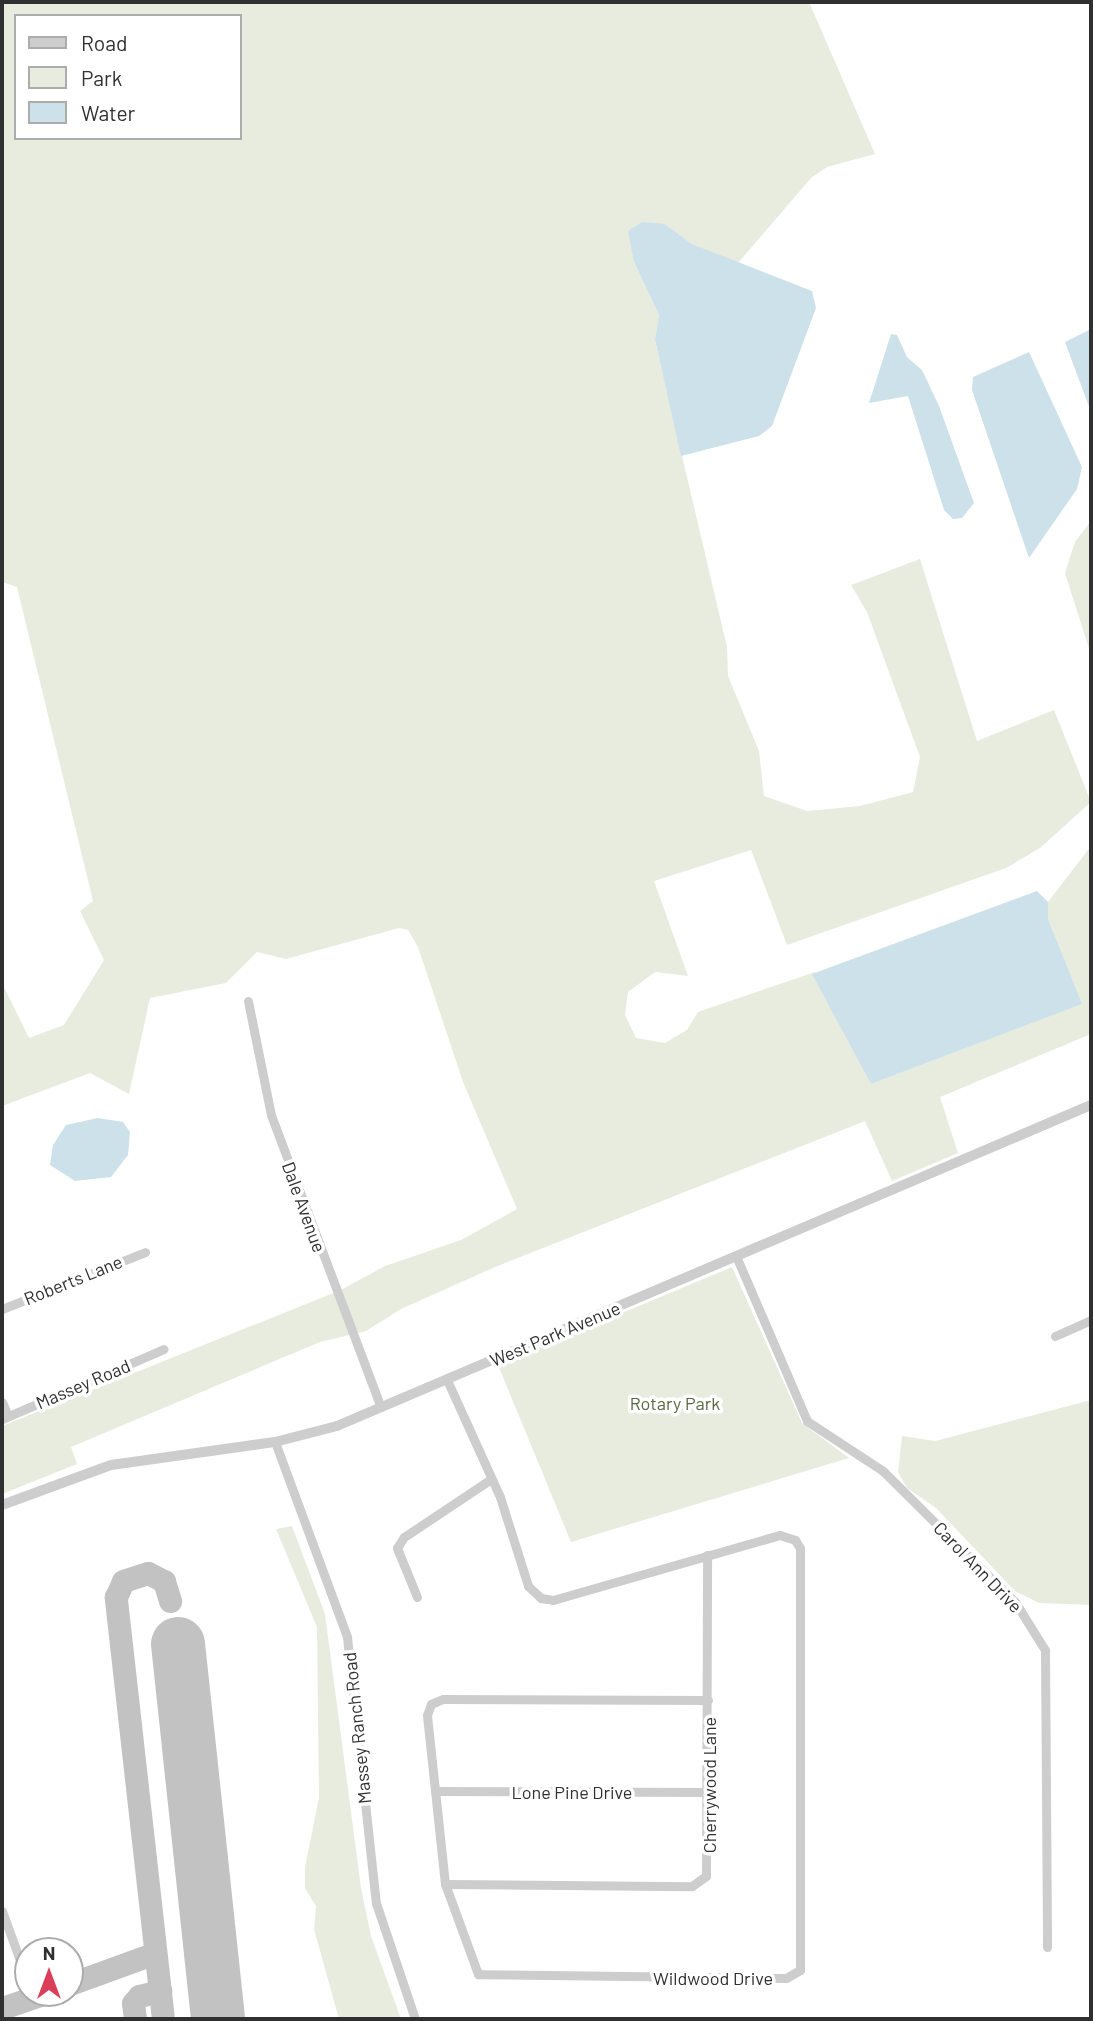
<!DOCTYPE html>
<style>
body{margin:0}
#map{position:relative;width:1093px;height:2021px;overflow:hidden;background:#fff;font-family:Barlow,sans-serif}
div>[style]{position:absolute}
.green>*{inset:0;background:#e7ecdf}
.water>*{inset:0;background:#cce1ea}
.taxiway>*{height:23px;margin:-11.5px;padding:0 11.5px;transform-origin:11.5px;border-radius:11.5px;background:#c2c2c2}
.runway>*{height:54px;margin:-27px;padding:0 27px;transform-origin:27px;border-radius:27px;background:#c2c2c2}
.minor>*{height:9px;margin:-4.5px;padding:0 4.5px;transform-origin:4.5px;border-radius:4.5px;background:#cdcdcd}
.tertiary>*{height:10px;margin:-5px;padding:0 5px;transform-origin:5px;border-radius:5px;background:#cdcdcd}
span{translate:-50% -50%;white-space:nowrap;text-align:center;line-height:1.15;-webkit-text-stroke:7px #fff;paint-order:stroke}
.street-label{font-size:18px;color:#303030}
.park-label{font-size:18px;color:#576940}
.frame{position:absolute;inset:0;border:4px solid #303030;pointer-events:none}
.legend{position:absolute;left:14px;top:14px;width:228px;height:126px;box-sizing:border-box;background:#fff;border:2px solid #acacac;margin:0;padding:9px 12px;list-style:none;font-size:21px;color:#303030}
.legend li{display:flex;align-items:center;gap:14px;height:35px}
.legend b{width:35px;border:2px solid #acacac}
.north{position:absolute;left:14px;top:1937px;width:70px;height:70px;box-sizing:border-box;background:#fff;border:2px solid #acacac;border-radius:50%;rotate:0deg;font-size:19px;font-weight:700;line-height:28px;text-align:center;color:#303030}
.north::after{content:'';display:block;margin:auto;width:24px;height:32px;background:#da3e58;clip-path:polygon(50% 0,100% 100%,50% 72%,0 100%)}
</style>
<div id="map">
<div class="green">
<i style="clip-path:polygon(evenodd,2px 2px,809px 2px,875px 154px,827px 167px,811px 178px,738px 263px,692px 244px,665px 224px,634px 262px,659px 315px,655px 341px,727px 647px,728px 676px,759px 751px,764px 796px,807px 811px,860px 806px,913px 792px,920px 757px,867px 612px,851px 585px,920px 559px,977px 741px,1054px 710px,1091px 802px,1040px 848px,1006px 868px,787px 945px,751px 850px,654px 881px,688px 976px,655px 972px,628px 992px,625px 1015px,636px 1038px,665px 1043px,687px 1030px,698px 1012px,815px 972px,871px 1084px,1081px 1004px,1048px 919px,1048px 902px,1091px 846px,1091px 1034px,940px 1097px,958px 1153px,892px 1181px,865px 1121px,495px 1267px,401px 1309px,366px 1331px,320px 1342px,71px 1447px,77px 1464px,2px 1494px,2px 1426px,341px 1290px,385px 1266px,461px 1240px,517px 1209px,463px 1082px,418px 947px,408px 930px,399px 928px,286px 959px,257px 952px,226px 983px,150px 998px,129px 1094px,90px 1073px,2px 1106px,2px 983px,29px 1038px,64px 1025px,104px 960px,80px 911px,93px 901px,17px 587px,2px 582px,2px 2px,16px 16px,240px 16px,240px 138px,16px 138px,16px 16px)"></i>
<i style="clip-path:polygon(1091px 521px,1091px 655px,1065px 573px,1075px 542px)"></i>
<i style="clip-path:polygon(732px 1267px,802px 1423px,849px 1458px,571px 1542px,498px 1365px)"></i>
<i style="clip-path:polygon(1091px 1400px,1091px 1605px,1039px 1603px,1015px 1591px,936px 1508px,907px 1488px,898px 1472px,902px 1436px,935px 1441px)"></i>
<i style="clip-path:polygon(292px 1526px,325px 1614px,361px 1888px,371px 1936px,401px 2019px,339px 2019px,314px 1929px,316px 1906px,305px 1888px,305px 1867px,319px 1798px,317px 1627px,276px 1529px)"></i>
</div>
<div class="water">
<i style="clip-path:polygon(642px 222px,665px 224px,692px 244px,812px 291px,816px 308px,772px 426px,759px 436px,681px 456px,655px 340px,659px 315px,634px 262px,628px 231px)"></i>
<i style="clip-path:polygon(1091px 329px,1091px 412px,1065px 342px)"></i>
<i style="clip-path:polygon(891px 334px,897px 335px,907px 357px,922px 370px,939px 406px,974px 503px,962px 518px,953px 519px,944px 510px,908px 396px,869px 403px)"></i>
<i style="clip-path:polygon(1029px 352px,1082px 467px,1077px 489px,1029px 558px,972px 390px,973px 377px)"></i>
<i style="clip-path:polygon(1037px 891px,1048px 902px,1048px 919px,1082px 1004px,871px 1084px,812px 974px)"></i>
<i style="clip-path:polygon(98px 1118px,123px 1122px,130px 1132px,128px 1155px,111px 1177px,75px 1181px,50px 1165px,53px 1145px,66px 1125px)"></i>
</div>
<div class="taxiway">
<i style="left:70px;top:1984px;width:90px;rotate:-20deg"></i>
<i style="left:2px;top:2008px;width:46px;rotate:-18.8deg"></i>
<i style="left:135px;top:2019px;width:16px;rotate:-97deg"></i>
<i style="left:133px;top:2003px;width:9px;rotate:-49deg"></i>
<i style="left:139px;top:1996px;width:22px;rotate:-13deg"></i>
<i style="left:163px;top:2019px;width:425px;rotate:-96.4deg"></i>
<i style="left:116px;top:1597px;width:17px;rotate:-66deg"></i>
<i style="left:123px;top:1581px;width:26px;rotate:-18deg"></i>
<i style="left:148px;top:1573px;width:18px;rotate:27deg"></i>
<i style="left:164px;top:1581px;width:21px;rotate:73deg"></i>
</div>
<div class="runway">
<i style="left:178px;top:1644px;width:377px;rotate:83.9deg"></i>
</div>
<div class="minor">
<i style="left:248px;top:1001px;width:116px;rotate:78.6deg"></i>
<i style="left:271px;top:1115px;width:312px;rotate:69.4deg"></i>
<i style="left:736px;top:1256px;width:180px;rotate:66.7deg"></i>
<i style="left:807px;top:1421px;width:91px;rotate:33.3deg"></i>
<i style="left:883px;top:1471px;width:186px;rotate:44.8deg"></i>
<i style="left:1015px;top:1602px;width:57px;rotate:58deg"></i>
<i style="left:1045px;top:1650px;width:297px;rotate:89.6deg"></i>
<i style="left:2px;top:1309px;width:154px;rotate:-21.7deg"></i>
<i style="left:1055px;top:1336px;width:39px;rotate:-24deg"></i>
<i style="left:447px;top:1380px;width:128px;rotate:65.6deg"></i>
<i style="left:500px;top:1497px;width:93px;rotate:72.5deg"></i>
<i style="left:528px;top:1586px;width:18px;rotate:43deg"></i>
<i style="left:541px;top:1598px;width:12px;rotate:9deg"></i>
<i style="left:553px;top:1600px;width:236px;rotate:-16deg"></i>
<i style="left:780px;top:1535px;width:16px;rotate:18deg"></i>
<i style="left:795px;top:1540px;width:9px;rotate:58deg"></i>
<i style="left:800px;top:1548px;width:422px;rotate:90deg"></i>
<i style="left:800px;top:1970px;width:16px;rotate:150deg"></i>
<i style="left:786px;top:1978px;width:308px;rotate:-179.3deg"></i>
<i style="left:478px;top:1974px;width:96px;rotate:-110.1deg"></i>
<i style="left:445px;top:1884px;width:170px;rotate:-96.1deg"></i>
<i style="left:427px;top:1715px;width:12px;rotate:-70deg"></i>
<i style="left:431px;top:1704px;width:13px;rotate:-23deg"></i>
<i style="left:443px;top:1699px;width:265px;rotate:0.2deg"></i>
<i style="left:2px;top:1402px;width:15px;rotate:67deg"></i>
<i style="left:2px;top:1419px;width:176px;rotate:-23.4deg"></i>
<i style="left:275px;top:1442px;width:208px;rotate:69.7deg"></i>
<i style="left:347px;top:1637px;width:268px;rotate:83.8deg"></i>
<i style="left:376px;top:1903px;width:122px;rotate:71.4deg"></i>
<i style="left:417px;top:1597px;width:53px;rotate:-112.2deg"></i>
<i style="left:397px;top:1548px;width:13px;rotate:-58deg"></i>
<i style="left:404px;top:1537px;width:105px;rotate:-33.7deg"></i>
<i style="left:435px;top:1791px;width:274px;rotate:0.2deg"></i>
<i style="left:445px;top:1884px;width:247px;rotate:0.5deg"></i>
<i style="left:692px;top:1886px;width:17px;rotate:-36deg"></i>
<i style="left:706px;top:1876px;width:321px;rotate:-89.8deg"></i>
<i style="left:2px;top:1911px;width:70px;rotate:70deg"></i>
</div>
<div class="tertiary">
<i style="left:2px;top:1505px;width:116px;rotate:-20.2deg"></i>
<i style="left:111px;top:1465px;width:166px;rotate:-8deg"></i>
<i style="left:275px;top:1442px;width:64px;rotate:-14.5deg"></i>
<i style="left:337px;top:1426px;width:819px;rotate:-23.06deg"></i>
</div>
<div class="street-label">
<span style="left:304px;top:1207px;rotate:70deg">Dale Avenue</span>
<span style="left:73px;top:1280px;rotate:-22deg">Roberts Lane</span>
<span style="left:555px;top:1334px;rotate:-23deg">West Park Avenue</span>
<span style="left:83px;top:1384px;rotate:-23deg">Massey Road</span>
<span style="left:978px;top:1567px;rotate:46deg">Carol Ann Drive</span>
<span style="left:357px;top:1728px;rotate:-96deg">Massey Ranch Road</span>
<span style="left:709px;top:1785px;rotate:-90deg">Cherrywood Lane</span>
<span style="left:572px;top:1792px">Lone Pine Drive</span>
<span style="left:713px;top:1978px">Wildwood Drive</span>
</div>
<div class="park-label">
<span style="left:675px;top:1403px">Rotary Park</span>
</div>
<div class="frame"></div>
<ul class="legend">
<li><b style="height:9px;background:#cdcdcd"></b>Road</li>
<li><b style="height:19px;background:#e7ecdf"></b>Park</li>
<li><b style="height:19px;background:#cce1ea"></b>Water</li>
</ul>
<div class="north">N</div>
</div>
